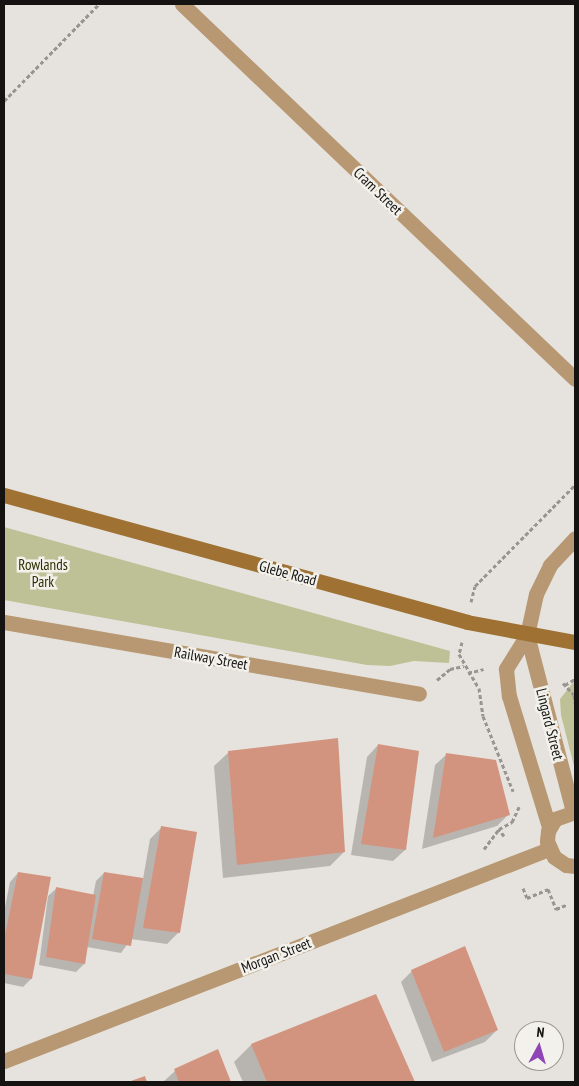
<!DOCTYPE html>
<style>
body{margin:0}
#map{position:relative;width:579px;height:1086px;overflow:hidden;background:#e6e3de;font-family:"PT Sans Narrow",sans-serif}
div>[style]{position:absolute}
.green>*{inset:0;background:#bdc195}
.shadow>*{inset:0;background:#0003}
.building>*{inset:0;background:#d3947f}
.path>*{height:3px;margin-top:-1.5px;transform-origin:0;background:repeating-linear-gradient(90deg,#989591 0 4px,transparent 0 6.5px)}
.minor>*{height:15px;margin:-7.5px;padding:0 7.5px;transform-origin:7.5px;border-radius:7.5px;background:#b79872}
.tertiary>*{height:15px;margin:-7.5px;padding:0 7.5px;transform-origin:7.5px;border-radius:7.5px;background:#b79872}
.secondary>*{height:15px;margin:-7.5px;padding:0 7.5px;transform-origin:7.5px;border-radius:7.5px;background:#9f7234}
span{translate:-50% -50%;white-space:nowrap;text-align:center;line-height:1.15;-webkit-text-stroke:5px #f3f1eb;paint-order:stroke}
.street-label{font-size:15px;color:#141311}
.park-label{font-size:15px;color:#2d2f00}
.frame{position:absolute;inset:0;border:5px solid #141311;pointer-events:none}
.north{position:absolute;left:514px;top:1021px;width:50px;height:50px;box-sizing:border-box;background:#f3f1eb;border:1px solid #9a9894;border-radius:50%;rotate:6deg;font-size:14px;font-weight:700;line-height:20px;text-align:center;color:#141311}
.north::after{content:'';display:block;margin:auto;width:18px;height:22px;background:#9045b7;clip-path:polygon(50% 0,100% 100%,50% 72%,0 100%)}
</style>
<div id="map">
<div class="green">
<i style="clip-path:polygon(4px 527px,450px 651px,449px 663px,414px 661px,390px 666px,367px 665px,4px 600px)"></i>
<i style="clip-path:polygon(575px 680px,575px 770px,561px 715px,560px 699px)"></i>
</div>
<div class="shadow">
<i style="clip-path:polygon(378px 745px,405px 850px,393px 861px,351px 855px,367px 757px)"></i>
<i style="clip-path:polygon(229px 752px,344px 852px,330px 866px,223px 878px,214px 766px)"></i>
<i style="clip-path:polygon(447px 754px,509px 814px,497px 826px,422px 849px,435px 765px)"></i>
<i style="clip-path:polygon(162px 827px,179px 932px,167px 944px,131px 939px,121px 953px,87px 947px,84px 964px,76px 972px,39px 965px,48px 896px,57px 888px,93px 896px,96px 881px,104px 873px,143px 879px,150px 839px)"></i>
<i style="clip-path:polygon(18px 873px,50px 878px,31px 979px,23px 987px,4px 983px,4px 912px,10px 882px)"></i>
<i style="clip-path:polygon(412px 971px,497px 1030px,485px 1042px,432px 1062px,401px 982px)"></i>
<i style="clip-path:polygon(376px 996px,414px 1082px,243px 1082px,234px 1062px,251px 1045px)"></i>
<i style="clip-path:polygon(217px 1050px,230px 1082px,163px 1082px,175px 1071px)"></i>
</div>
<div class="building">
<i style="clip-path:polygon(338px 738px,345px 852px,237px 865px,228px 751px)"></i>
<i style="clip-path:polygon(378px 744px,419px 751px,406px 850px,361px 844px)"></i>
<i style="clip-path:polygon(446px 753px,496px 760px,510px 815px,433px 838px)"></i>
<i style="clip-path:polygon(161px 826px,197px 832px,180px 933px,143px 928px)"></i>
<i style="clip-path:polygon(18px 872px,51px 877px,32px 979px,4px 974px,4px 940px)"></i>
<i style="clip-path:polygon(104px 872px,143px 878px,131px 946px,92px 939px)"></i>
<i style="clip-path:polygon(56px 887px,96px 895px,85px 964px,46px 957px)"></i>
<i style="clip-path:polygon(465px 946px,498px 1030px,444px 1052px,411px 970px)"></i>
<i style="clip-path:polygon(376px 994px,415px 1082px,267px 1082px,251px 1044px)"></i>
<i style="clip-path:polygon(218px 1049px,231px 1082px,179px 1082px,174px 1069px)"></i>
<i style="clip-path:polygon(145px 1076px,147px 1082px,128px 1082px)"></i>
</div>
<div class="path">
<i style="left:4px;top:101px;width:136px;rotate:-45.6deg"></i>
<i style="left:471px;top:602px;width:16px;rotate:-76deg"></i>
<i style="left:475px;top:586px;width:142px;rotate:-45.3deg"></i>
<i style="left:462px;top:642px;width:12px;rotate:104deg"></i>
<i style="left:459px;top:654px;width:39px;rotate:60deg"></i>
<i style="left:479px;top:688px;width:28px;rotate:82deg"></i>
<i style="left:483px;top:716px;width:81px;rotate:68.2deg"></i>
<i style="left:468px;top:673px;width:16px;rotate:-14deg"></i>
<i style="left:437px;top:680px;width:17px;rotate:-40deg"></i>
<i style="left:450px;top:669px;width:14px;rotate:-12deg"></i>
<i style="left:563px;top:683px;width:16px;rotate:47deg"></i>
<i style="left:574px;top:695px;width:8px;rotate:83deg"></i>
<i style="left:565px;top:685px;width:12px;rotate:-31deg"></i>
<i style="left:504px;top:836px;width:9px;rotate:-126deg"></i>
<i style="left:499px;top:829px;width:15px;rotate:-28deg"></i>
<i style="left:512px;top:822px;width:17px;rotate:-65deg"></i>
<i style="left:484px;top:849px;width:25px;rotate:-53deg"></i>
<i style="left:523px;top:888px;width:11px;rotate:68deg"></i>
<i style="left:527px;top:898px;width:23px;rotate:-23deg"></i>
<i style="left:548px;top:889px;width:22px;rotate:68deg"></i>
<i style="left:556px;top:909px;width:11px;rotate:-22deg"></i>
</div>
<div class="minor">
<i style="left:182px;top:4px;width:543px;rotate:43.66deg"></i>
<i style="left:4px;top:622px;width:421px;rotate:9.8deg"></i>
<i style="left:527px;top:635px;width:42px;rotate:-77.6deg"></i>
<i style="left:536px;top:594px;width:32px;rotate:-64deg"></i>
<i style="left:550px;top:565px;width:37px;rotate:-47deg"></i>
</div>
<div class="tertiary">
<i style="left:527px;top:635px;width:40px;rotate:122deg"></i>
<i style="left:506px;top:669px;width:27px;rotate:84deg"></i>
<i style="left:509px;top:696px;width:137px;rotate:73deg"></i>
<i style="left:527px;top:635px;width:183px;rotate:75.4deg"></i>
<i style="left:575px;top:812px;width:21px;rotate:161deg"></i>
<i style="left:555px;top:819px;width:14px;rotate:120deg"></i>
<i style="left:548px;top:831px;width:10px;rotate:96deg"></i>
<i style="left:547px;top:841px;width:17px;rotate:66deg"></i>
<i style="left:554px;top:857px;width:14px;rotate:34deg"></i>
<i style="left:566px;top:865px;width:9px;rotate:6deg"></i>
<i style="left:4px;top:1061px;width:585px;rotate:-21.26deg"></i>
</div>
<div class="secondary">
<i style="left:4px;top:495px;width:480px;rotate:15.3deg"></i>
<i style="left:467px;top:622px;width:110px;rotate:10.5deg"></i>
</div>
<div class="street-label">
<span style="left:378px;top:191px;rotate:44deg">Cram Street</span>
<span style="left:288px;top:573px;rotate:15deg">Glebe Road</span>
<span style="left:211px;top:658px;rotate:10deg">Railway Street</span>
<span style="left:550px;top:724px;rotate:76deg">Lingard Street</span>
<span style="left:276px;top:955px;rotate:-21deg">Morgan Street</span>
</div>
<div class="park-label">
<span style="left:43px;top:573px">Rowlands<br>Park</span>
</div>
<div class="frame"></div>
<div class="north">N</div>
</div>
